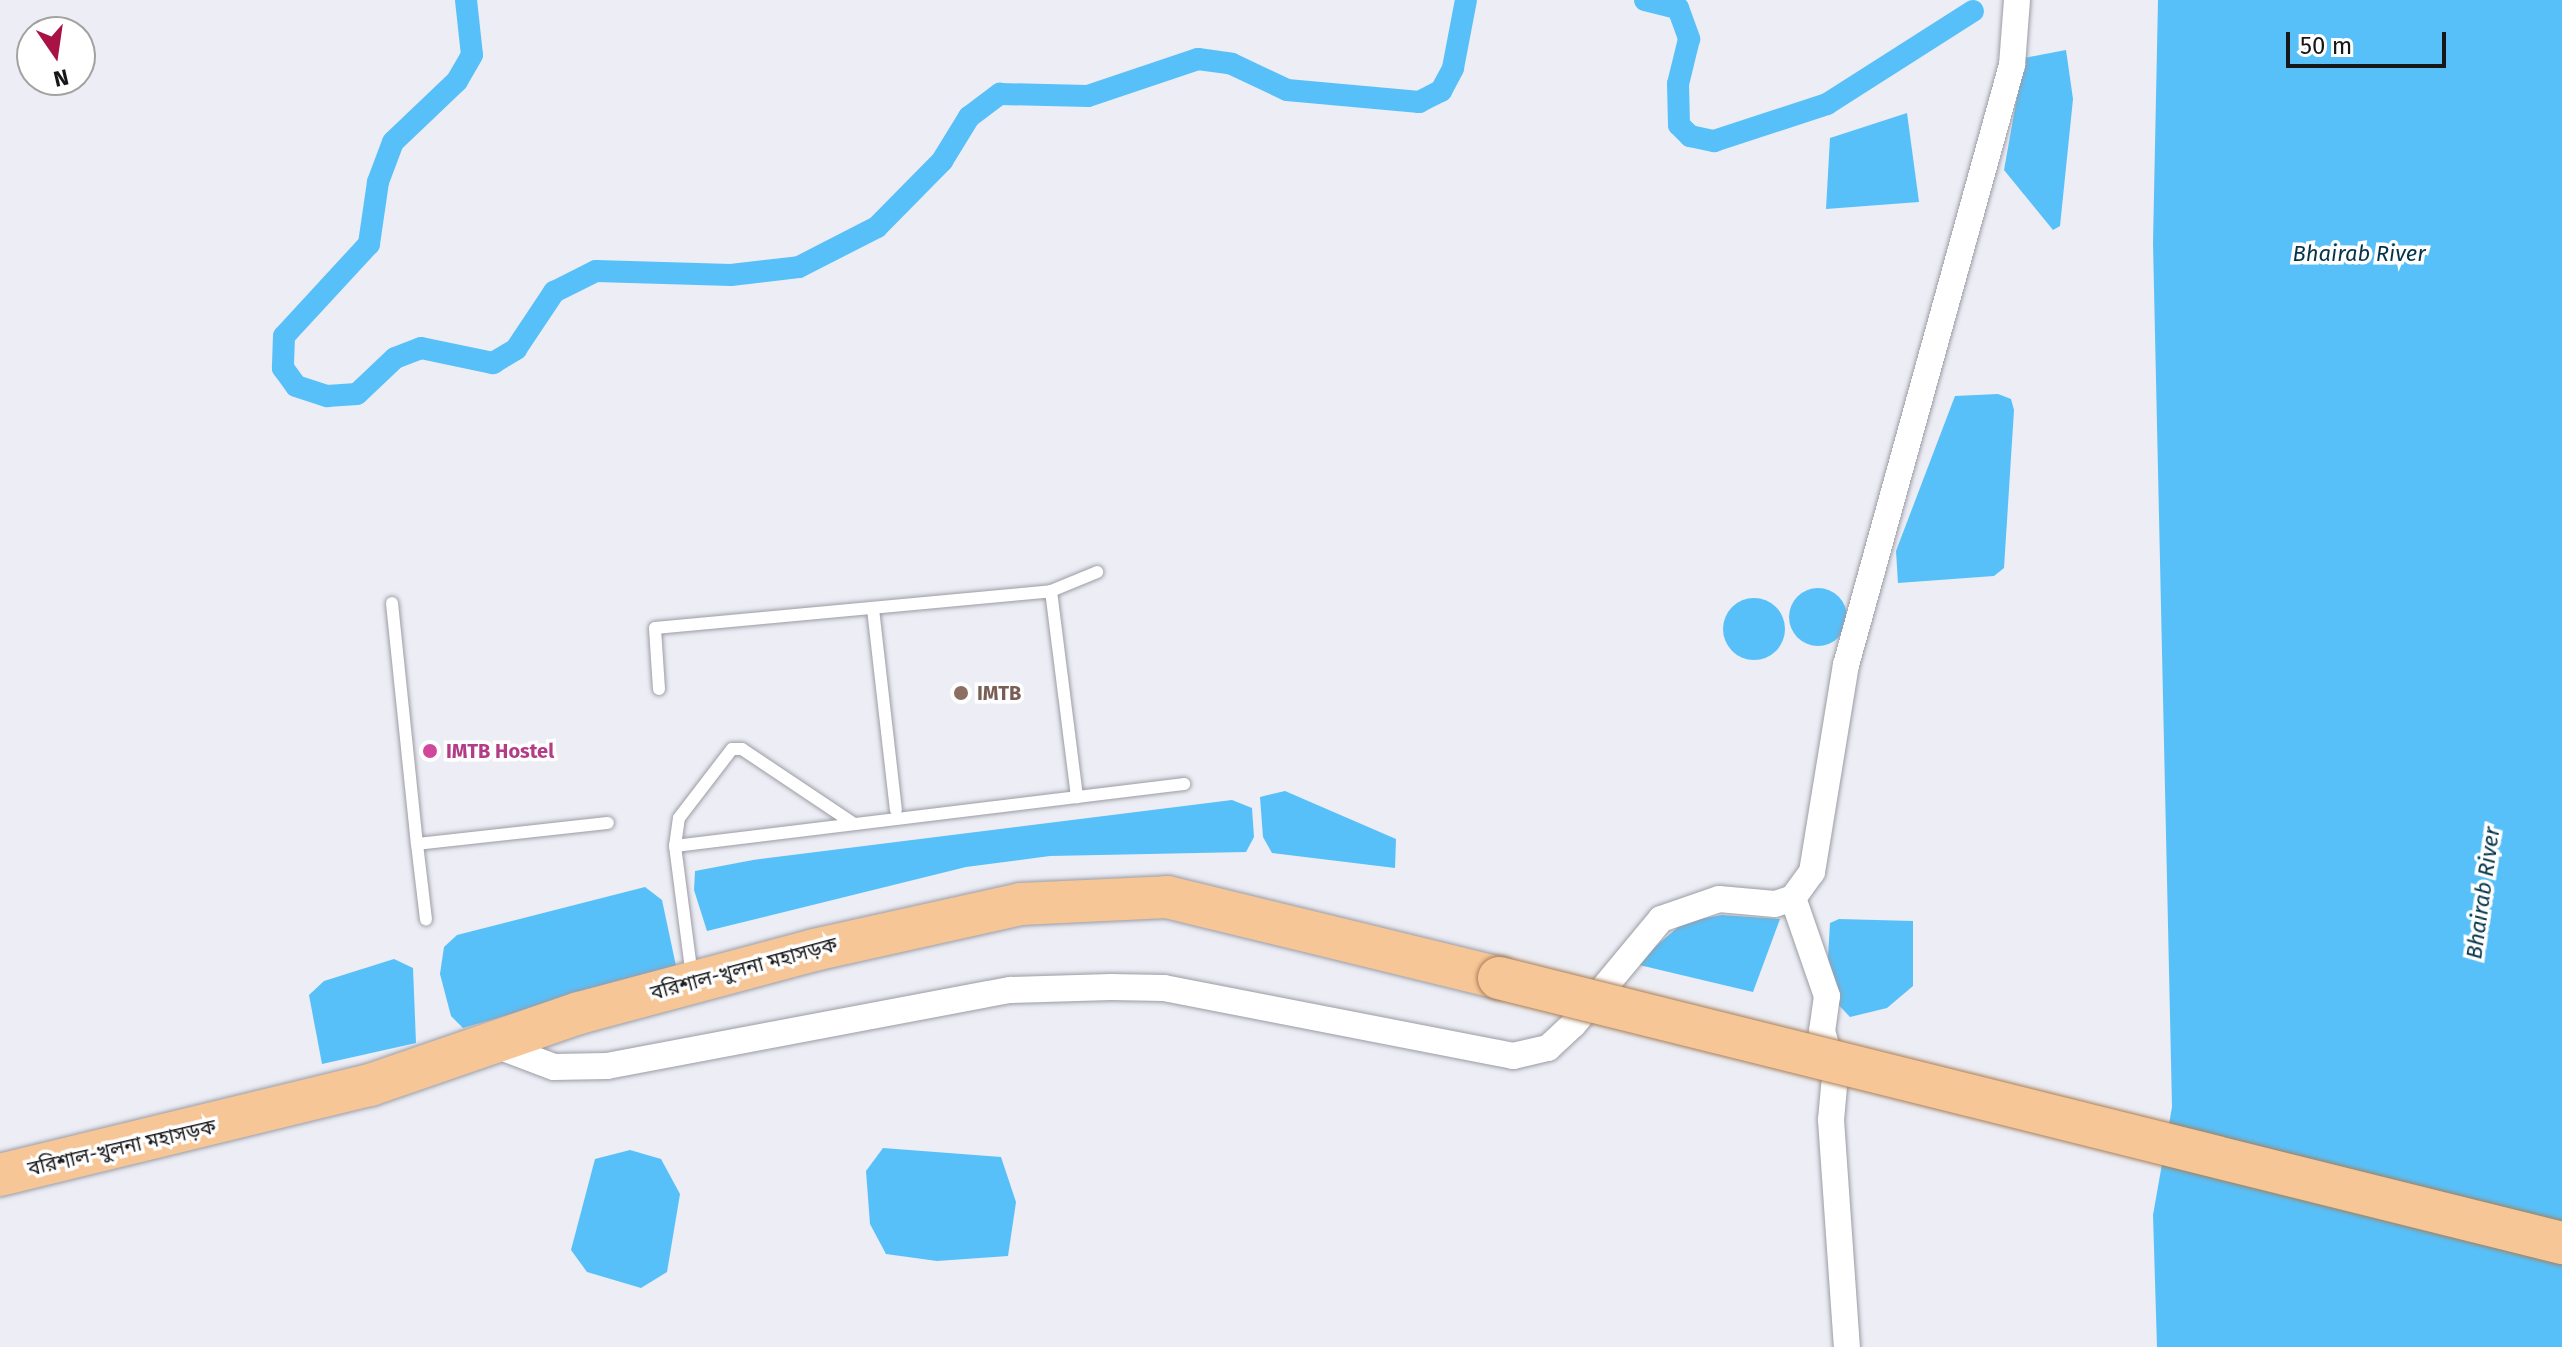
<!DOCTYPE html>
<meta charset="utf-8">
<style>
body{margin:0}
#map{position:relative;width:2562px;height:1347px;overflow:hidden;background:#ecedf5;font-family:"Fira Sans","Noto Sans Bengali",sans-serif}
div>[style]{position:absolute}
.water>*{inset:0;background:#58c0f9}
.round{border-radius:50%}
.canal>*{height:22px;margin:-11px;padding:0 11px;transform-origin:11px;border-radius:11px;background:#58c0f9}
.roads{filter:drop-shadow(0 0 2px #9b9ca4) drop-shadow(0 0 2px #9b9ca4)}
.service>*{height:12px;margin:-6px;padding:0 6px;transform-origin:6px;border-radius:6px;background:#fff}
.minor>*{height:26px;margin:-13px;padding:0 13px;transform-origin:13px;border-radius:13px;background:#fff}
.trunk>*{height:42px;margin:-21px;padding:0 21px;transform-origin:21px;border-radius:21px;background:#f7c697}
.bridges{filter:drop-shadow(0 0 2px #a7805a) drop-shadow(0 0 2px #a7805a)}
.trunk-bridge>*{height:42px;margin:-21px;padding:0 21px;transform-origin:21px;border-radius:21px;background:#f7c697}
.dots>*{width:22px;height:22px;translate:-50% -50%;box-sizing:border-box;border:4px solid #fff;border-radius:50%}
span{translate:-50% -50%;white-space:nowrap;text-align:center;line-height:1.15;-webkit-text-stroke:7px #fff;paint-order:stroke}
.education-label{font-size:20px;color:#785e54;font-weight:700}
.left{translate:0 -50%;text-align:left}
.hotel-label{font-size:20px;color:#b23c85;font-weight:700}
.street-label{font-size:20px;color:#17171a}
.water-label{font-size:22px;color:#05344a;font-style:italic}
.north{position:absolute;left:16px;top:16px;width:80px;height:80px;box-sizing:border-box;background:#fff;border:2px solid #a2a2a3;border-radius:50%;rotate:167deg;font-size:22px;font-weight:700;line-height:32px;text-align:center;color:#17171a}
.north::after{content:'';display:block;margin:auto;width:28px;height:36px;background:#a81245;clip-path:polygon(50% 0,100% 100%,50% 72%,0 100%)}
.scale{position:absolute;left:2286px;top:32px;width:160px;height:36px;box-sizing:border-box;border:4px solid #17171a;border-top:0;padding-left:10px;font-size:24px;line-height:28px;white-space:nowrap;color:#17171a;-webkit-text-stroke:6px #fff;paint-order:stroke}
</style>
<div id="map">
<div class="water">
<i style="clip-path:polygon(2158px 0,2562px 0,2562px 1347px,2157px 1347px,2153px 1215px,2172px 1107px,2153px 243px)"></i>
<i style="clip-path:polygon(2066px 50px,2073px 99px,2060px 226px,2053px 230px,2004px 170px,2024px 58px)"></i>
<i style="clip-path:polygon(1907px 113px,1919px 202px,1826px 209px,1830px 138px)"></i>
<i style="clip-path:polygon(1998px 394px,2011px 399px,2014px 410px,2004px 568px,1994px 576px,1898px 583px,1896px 551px,1955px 396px)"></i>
<i class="round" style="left:1789px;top:588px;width:58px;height:58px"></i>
<i class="round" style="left:1723px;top:598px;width:62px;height:62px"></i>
<i style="clip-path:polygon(1285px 791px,1396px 839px,1395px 868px,1272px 853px,1263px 837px,1260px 797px)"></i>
<i style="clip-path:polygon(1232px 800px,1252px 808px,1254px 837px,1246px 852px,1050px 856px,966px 867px,707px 931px,694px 890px,695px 871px,753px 860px)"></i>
<i style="clip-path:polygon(645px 887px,662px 900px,676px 966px,463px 1028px,451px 1016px,440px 974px,444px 947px,457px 935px)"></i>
<i style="clip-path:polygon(1722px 915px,1780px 919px,1753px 992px,1635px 964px,1684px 922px)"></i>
<i style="clip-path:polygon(1839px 919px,1913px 921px,1913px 986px,1887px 1008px,1850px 1017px,1834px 1000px,1828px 957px,1830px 923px)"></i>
<i style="clip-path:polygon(394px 959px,413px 968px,416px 1043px,322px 1064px,309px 995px,324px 981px)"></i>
<i style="clip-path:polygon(883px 1148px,1001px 1157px,1016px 1202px,1008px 1256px,937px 1261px,886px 1254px,870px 1224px,866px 1171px)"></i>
<i style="clip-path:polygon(630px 1150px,661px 1159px,680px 1194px,667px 1272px,641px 1288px,587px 1272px,571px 1250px,595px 1159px)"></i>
</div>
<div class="canal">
<i style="left:466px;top:0;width:55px;rotate:83.8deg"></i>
<i style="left:472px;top:55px;width:30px;rotate:120deg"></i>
<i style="left:457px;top:81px;width:88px;rotate:136.4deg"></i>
<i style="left:393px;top:142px;width:43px;rotate:110.6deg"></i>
<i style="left:378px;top:182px;width:63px;rotate:98.3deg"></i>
<i style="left:369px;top:244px;width:125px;rotate:132.7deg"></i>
<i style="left:284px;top:336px;width:32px;rotate:92deg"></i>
<i style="left:283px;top:368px;width:22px;rotate:54deg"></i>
<i style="left:296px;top:386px;width:33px;rotate:18deg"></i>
<i style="left:327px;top:396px;width:30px;rotate:-4deg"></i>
<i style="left:357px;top:394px;width:52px;rotate:-43.5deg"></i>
<i style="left:395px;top:358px;width:28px;rotate:-21deg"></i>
<i style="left:421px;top:348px;width:74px;rotate:11.8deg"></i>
<i style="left:493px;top:363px;width:27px;rotate:-31deg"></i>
<i style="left:516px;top:349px;width:69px;rotate:-56.3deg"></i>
<i style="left:554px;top:292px;width:47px;rotate:-26.6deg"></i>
<i style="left:596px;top:271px;width:135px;rotate:1.7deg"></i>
<i style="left:731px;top:275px;width:68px;rotate:-6.7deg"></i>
<i style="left:799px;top:267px;width:88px;rotate:-27.1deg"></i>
<i style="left:877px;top:227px;width:93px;rotate:-45.4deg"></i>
<i style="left:942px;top:161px;width:52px;rotate:-58.5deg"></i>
<i style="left:969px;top:117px;width:39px;rotate:-37deg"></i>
<i style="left:1000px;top:94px;width:88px;rotate:1.3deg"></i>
<i style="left:1088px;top:96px;width:116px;rotate:-18.6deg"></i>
<i style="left:1198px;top:59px;width:34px;rotate:8deg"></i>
<i style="left:1232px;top:64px;width:61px;rotate:25.3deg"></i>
<i style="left:1287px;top:90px;width:133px;rotate:5.2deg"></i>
<i style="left:1419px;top:102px;width:25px;rotate:-27deg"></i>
<i style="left:1441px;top:91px;width:26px;rotate:-62deg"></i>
<i style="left:1453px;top:68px;width:69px;rotate:-79.2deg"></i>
<i style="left:1645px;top:0;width:34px;rotate:14deg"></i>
<i style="left:1678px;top:8px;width:33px;rotate:70deg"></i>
<i style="left:1689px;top:39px;width:46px;rotate:103.7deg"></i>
<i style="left:1678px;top:84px;width:41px;rotate:88.6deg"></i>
<i style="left:1679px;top:125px;width:16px;rotate:45deg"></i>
<i style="left:1690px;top:136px;width:25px;rotate:12deg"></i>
<i style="left:1714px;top:141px;width:119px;rotate:-18.1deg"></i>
<i style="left:1827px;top:104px;width:173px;rotate:-32.5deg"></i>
</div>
<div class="roads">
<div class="service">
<i style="left:1051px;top:591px;width:208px;rotate:82.8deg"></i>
<i style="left:392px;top:603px;width:242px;rotate:84.1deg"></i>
<i style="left:417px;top:844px;width:192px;rotate:-6.3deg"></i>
<i style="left:873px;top:609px;width:202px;rotate:83.5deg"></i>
<i style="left:659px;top:689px;width:61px;rotate:-93.8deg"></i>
<i style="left:655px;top:628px;width:398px;rotate:-5.3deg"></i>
<i style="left:1051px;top:591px;width:50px;rotate:-22.4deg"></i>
<i style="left:417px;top:844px;width:76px;rotate:83.2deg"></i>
<i style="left:675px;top:846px;width:28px;rotate:-82deg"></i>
<i style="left:679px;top:818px;width:87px;rotate:-52.5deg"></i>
<i style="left:732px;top:749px;width:10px"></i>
<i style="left:742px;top:749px;width:135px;rotate:33.8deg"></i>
<i style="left:691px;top:969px;width:124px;rotate:-97.4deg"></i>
<i style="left:675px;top:846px;width:513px;rotate:-6.94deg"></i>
</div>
<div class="minor">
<i style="left:1793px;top:898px;width:104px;rotate:70.9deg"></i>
<i style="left:1827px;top:996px;width:35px;rotate:98deg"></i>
<i style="left:1822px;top:1031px;width:47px;rotate:73.9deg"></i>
<i style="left:1835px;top:1076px;width:44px;rotate:95.2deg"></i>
<i style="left:1831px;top:1120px;width:228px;rotate:86deg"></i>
<i style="left:493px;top:1044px;width:65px;rotate:20.7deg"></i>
<i style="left:554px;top:1067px;width:53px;rotate:-1.1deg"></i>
<i style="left:607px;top:1066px;width:411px;rotate:-10.7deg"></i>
<i style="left:1011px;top:990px;width:100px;rotate:-1.7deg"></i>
<i style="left:1111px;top:987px;width:53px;rotate:1.1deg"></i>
<i style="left:1164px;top:988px;width:356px;rotate:11deg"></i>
<i style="left:1513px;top:1056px;width:36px;rotate:-13deg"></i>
<i style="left:1548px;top:1048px;width:34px;rotate:-43deg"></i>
<i style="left:1573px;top:1025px;width:138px;rotate:-50.3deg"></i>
<i style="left:1661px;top:919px;width:61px;rotate:-19deg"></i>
<i style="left:1719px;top:899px;width:56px;rotate:5.1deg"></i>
<i style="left:1775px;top:904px;width:19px;rotate:-18deg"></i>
<i style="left:1793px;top:898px;width:32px;rotate:-54deg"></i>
<i style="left:1812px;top:872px;width:210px;rotate:-80.7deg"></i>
<i style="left:1846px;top:665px;width:623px;rotate:-74.54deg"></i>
<i style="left:2012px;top:65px;width:65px;rotate:-85.6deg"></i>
</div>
<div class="trunk">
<i style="left:0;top:1175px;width:381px;rotate:-13.7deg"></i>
<i style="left:370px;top:1085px;width:221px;rotate:-19deg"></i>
<i style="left:579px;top:1013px;width:243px;rotate:-15deg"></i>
<i style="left:814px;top:950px;width:212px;rotate:-12.5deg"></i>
<i style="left:1021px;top:904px;width:146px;rotate:-2.7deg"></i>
<i style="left:1167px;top:897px;width:342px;rotate:13.7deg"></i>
</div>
</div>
<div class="bridges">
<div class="trunk-bridge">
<i style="left:1499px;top:978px;width:1096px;rotate:14deg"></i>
</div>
</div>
<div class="dots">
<i style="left:961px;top:693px;background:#8d6e63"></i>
<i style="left:430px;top:751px;background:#d1479c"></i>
</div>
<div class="education-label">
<span class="left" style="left:977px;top:693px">IMTB</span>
</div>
<div class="hotel-label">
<span class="left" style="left:446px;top:751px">IMTB Hostel</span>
</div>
<div class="street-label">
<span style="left:744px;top:969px;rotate:-15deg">বরিশাল-খুলনা মহাসড়ক</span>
<span style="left:122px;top:1148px;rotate:-13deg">বরিশাল-খুলনা মহাসড়ক</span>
</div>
<div class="water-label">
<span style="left:2359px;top:254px">Bhairab River</span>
<span style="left:2483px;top:893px;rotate:-82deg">Bhairab River</span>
</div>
<div class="north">N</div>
<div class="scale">50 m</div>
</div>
